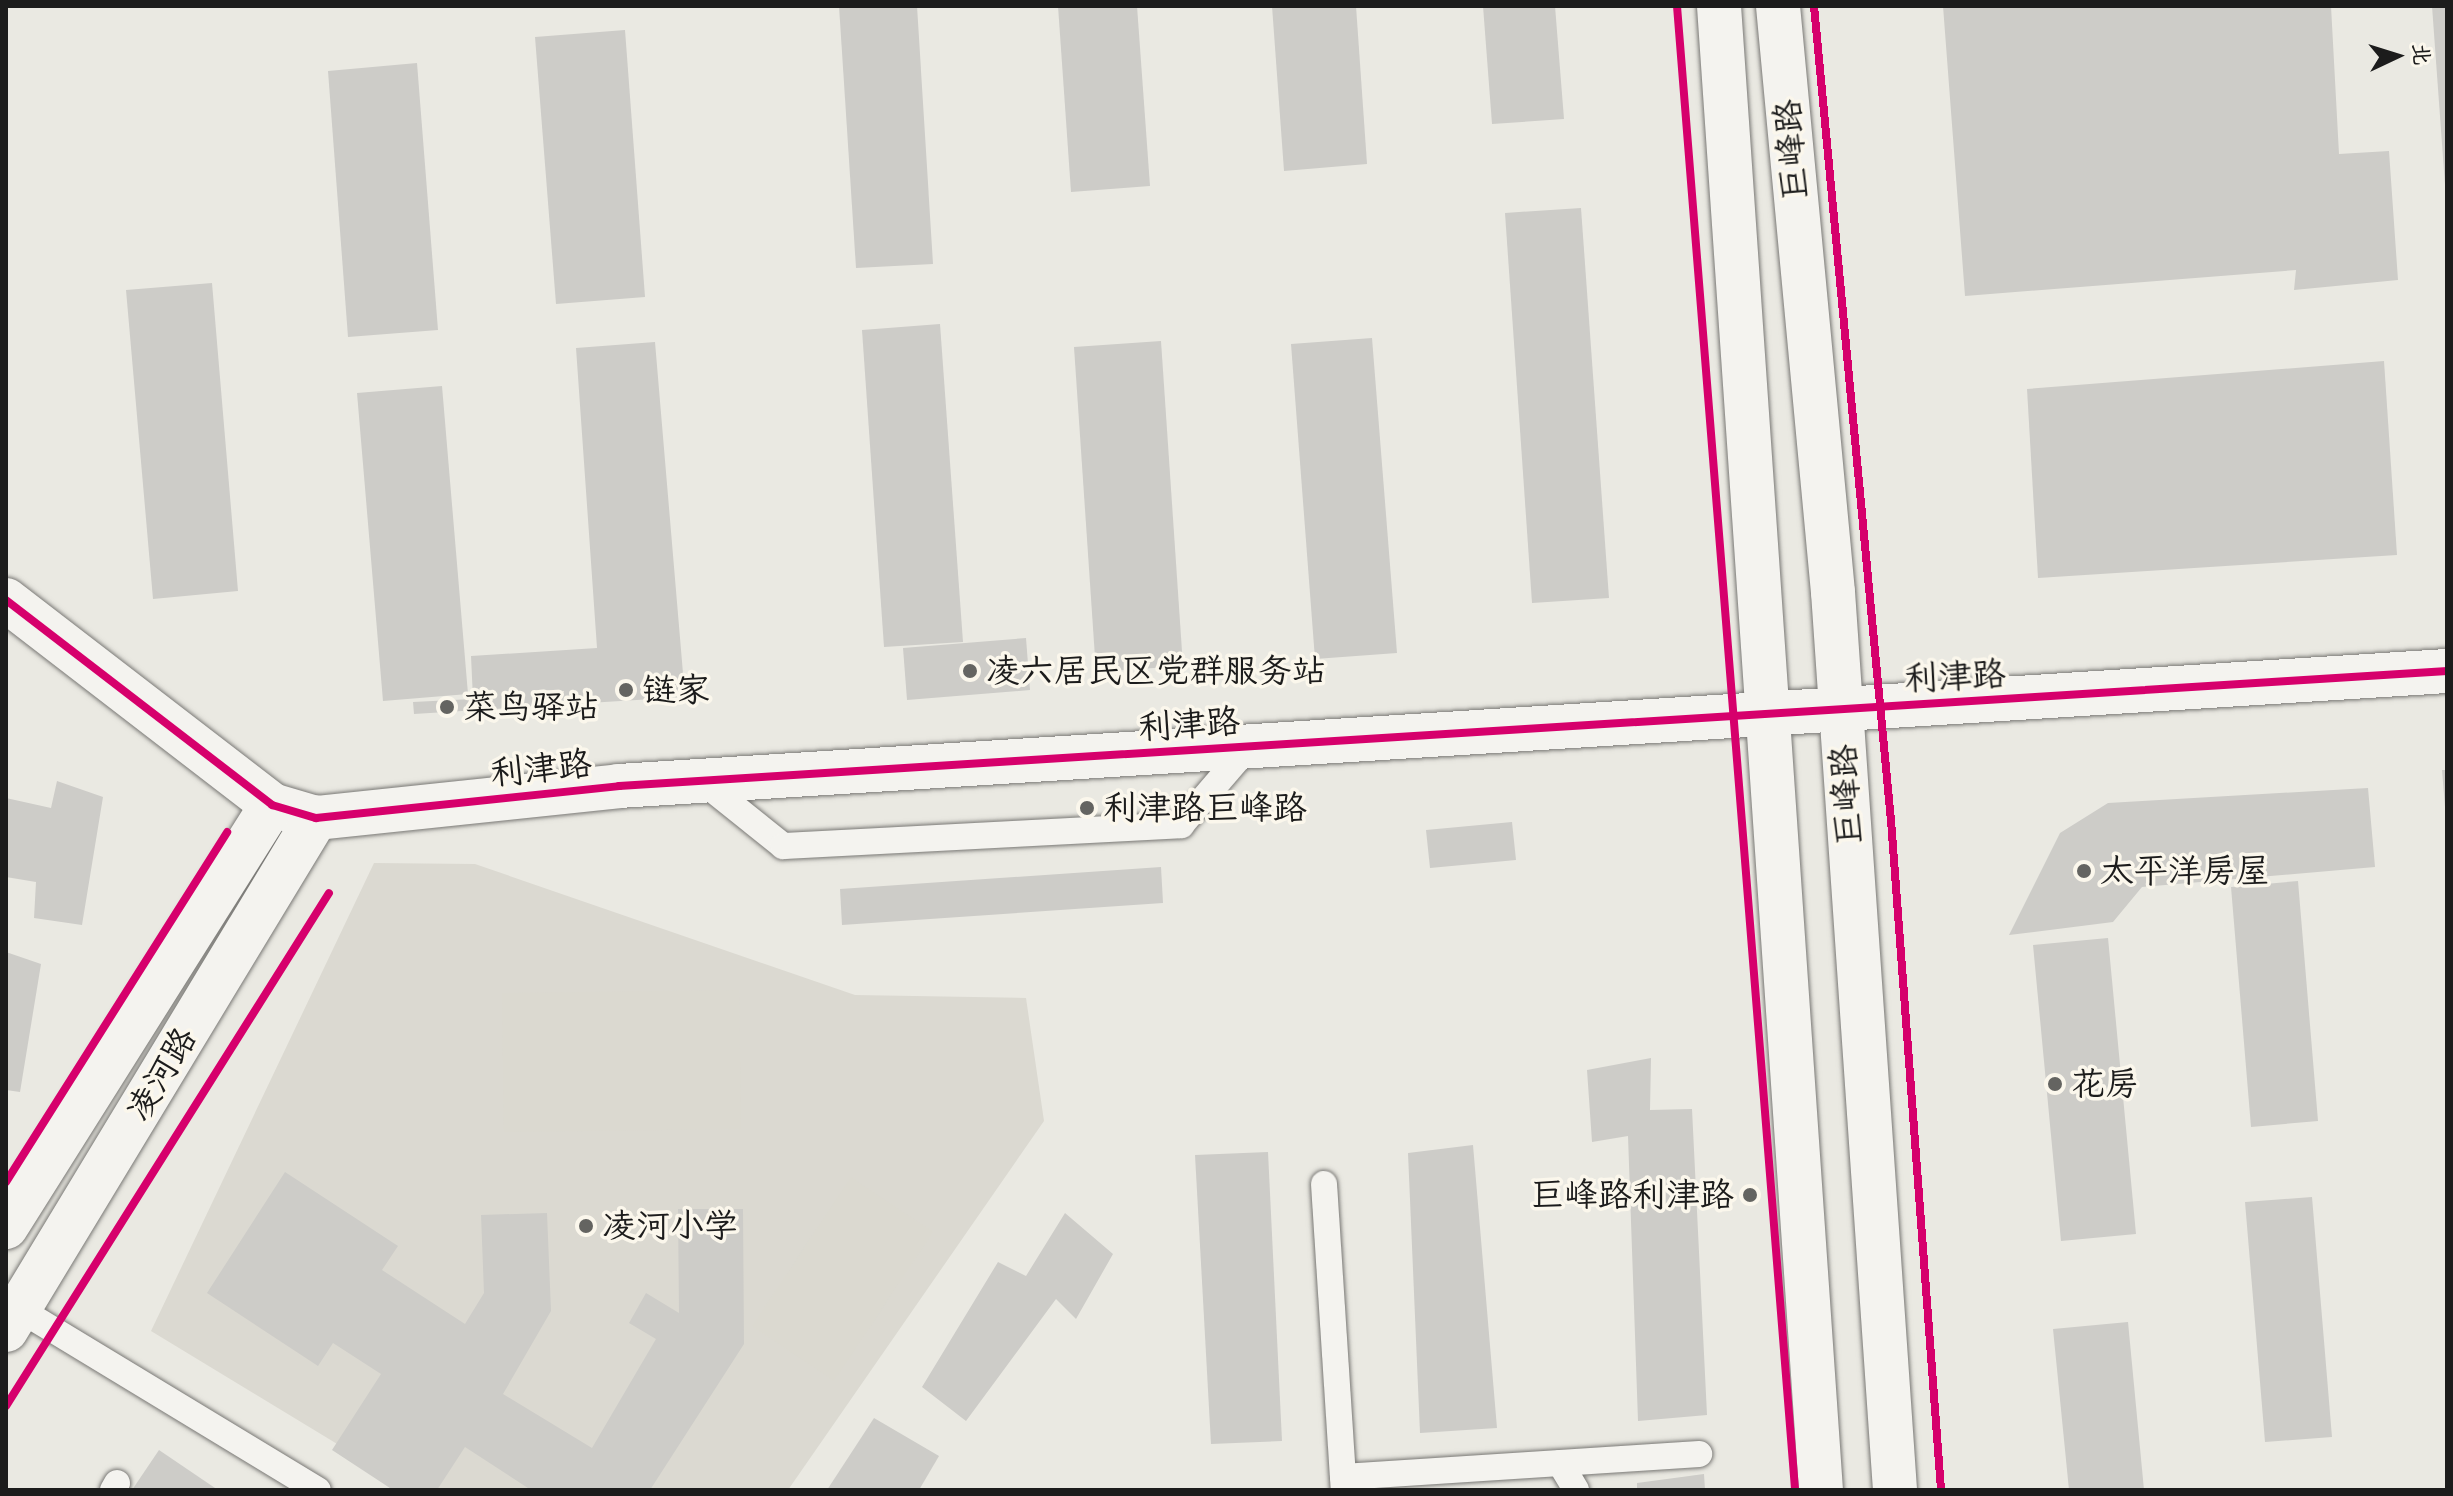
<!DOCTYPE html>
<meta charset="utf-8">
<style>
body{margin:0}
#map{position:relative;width:2453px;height:1496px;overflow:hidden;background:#eae9e2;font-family:Caveat,"LXGW WenKai TC",sans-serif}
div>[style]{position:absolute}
.built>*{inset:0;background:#dbd9d1}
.green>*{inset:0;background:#dbd9d0}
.building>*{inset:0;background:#cdccc8}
.roads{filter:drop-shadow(0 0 2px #797875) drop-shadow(0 0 2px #797875)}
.lane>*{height:26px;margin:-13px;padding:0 13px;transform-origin:13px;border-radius:13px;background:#f4f3ef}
.street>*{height:44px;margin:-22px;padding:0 22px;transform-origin:22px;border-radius:22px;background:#f4f3ef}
.secondary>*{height:44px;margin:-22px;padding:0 22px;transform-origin:22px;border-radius:22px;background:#f4f3ef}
.cycleway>*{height:8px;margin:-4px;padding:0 4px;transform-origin:4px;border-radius:4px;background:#d6006c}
.dots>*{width:22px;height:22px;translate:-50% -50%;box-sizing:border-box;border:4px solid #fbf7ec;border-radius:50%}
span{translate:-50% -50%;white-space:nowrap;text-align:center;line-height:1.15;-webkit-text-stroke:7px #fbf7ec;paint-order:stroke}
.street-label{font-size:34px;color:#1c1c1c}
.poi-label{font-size:34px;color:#1c1c1c}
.left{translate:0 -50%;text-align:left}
.right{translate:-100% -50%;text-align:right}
.frame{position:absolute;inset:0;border:8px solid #1c1c1c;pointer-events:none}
.north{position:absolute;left:2357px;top:16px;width:80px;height:80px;-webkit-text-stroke:6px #fbf7ec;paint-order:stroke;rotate:86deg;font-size:22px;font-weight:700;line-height:32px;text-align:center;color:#1c1c1c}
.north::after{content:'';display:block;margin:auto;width:28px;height:36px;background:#1c1c1c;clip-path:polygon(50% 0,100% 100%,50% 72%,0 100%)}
</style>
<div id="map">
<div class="built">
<i style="clip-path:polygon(374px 863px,475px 864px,855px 995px,1026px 998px,1044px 1121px,788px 1490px,413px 1490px,151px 1331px)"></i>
</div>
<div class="green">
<i style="clip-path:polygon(739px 990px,741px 1129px,504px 1132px,502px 993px)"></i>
<i style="clip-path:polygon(851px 1177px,933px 1232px,834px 1381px,752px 1326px)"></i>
</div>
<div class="building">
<i style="clip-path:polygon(839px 6px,917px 6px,933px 264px,856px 268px)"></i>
<i style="clip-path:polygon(1058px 6px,1137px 6px,1150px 186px,1071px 192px)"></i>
<i style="clip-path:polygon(1272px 6px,1356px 6px,1367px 164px,1284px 171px)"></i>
<i style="clip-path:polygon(1483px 6px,1555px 6px,1564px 119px,1492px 124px)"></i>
<i style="clip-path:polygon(1943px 6px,2331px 6px,2339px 154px,2389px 151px,2398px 280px,2294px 290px,2296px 270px,1965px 296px)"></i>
<i style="clip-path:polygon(2432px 6px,2447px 6px,2447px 185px,2445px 185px)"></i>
<i style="clip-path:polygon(625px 30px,645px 297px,556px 304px,535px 37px)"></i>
<i style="clip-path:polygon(417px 63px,438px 330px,348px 337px,328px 71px)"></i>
<i style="clip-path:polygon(1581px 208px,1609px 598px,1532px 603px,1505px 213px)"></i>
<i style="clip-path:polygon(212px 283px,238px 591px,153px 599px,126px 290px)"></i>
<i style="clip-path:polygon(940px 324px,963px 642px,884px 647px,862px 330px)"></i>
<i style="clip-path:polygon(1372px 338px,1397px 653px,1315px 659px,1291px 344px)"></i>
<i style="clip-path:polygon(1161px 341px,1183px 666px,1096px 672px,1074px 347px)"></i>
<i style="clip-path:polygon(655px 342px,685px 697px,414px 714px,413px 702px,473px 699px,471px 656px,597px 648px,576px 348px)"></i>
<i style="clip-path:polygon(2384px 361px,2397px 555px,2038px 578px,2027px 389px)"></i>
<i style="clip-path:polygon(442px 386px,468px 694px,383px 701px,357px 393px)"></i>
<i style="clip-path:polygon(1026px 638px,1030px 690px,907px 700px,903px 648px)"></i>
<i style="clip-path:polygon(2442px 770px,2447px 770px,2447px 806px,2445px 807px)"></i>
<i style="clip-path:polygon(57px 781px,103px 797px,82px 925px,34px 918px,36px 882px,6px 877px,6px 798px,51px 808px)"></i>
<i style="clip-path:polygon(2368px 788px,2375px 867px,2142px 887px,2113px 922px,2009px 935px,2060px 833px,2108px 803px)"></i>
<i style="clip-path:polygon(1512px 822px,1516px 860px,1430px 868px,1426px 830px)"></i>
<i style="clip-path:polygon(1161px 867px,1163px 903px,842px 925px,840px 889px)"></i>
<i style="clip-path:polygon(2298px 881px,2318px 1121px,2251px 1127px,2231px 887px)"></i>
<i style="clip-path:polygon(2108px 938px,2136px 1234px,2061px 1241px,2033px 945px)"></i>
<i style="clip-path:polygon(6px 952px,41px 964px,20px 1092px,6px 1090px)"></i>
<i style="clip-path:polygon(1651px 1058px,1650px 1110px,1692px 1109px,1707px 1415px,1638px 1421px,1628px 1136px,1592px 1142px,1587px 1070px)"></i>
<i style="clip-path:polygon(1473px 1145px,1497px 1428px,1420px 1433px,1408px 1153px)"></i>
<i style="clip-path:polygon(1268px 1152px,1282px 1441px,1211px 1444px,1195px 1155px)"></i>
<i style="clip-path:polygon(285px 1172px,398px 1246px,382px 1270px,465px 1324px,484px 1293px,481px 1215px,547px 1213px,551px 1311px,503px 1394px,592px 1448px,656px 1339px,629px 1323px,646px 1293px,679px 1313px,678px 1209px,743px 1209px,744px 1344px,650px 1490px,531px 1490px,465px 1447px,437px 1490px,393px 1490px,332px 1450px,381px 1374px,333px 1343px,318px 1366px,207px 1293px)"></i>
<i style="clip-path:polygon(2312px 1197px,2332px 1437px,2265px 1442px,2245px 1202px)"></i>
<i style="clip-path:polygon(1065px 1213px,1113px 1254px,1076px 1319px,1056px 1299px,966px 1421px,922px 1387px,998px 1262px,1026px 1276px)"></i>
<i style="clip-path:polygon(2128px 1322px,2144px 1490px,2069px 1490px,2053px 1329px)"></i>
<i style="clip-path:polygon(874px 1418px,939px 1456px,919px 1490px,827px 1490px)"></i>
<i style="clip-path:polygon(159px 1450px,218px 1490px,132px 1490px)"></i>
<i style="clip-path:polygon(1704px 1474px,1705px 1490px,1637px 1490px,1637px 1483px)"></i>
</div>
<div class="roads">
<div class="lane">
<i style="left:702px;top:781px;width:104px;rotate:38.7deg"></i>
<i style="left:783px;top:846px;width:399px;rotate:-3deg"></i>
<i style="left:1181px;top:825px;width:103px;rotate:-49.3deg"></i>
<i style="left:1324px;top:1184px;width:307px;rotate:86.3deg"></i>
<i style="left:9px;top:1303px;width:361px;rotate:31.2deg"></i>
<i style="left:1560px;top:1463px;width:31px;rotate:59deg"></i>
<i style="left:1343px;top:1477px;width:357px;rotate:-3.7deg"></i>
<i style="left:113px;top:1490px;width:8px;rotate:-60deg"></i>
</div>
<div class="street">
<i style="left:6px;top:600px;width:336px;rotate:37.6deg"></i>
<i style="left:272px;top:805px;width:46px;rotate:16.5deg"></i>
<i style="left:316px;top:818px;width:305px;rotate:-6deg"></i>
<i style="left:619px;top:786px;width:1832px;rotate:-3.6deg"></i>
</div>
<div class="secondary">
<i style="left:1719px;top:6px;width:1488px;rotate:86.07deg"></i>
<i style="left:1778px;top:6px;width:589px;rotate:84.64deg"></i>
<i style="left:1833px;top:592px;width:900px;rotate:86.05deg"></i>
<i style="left:6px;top:1227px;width:499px;rotate:-57.8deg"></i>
<i style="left:6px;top:1330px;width:599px;rotate:-58.81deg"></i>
</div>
</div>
<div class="cycleway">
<i style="left:1677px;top:6px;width:1489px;rotate:85.45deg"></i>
<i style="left:1814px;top:6px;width:818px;rotate:84.6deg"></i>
<i style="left:1891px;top:820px;width:672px;rotate:85.73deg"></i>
<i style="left:6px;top:600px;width:336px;rotate:37.6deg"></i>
<i style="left:272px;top:805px;width:46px;rotate:16.5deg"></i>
<i style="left:316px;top:818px;width:305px;rotate:-6deg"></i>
<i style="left:619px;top:786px;width:1832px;rotate:-3.6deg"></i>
<i style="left:6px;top:1182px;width:414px;rotate:-57.7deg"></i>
<i style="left:6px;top:1406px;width:606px;rotate:-57.8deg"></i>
</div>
<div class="dots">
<i style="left:970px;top:671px;background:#646461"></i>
<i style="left:626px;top:690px;background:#646461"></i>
<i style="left:447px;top:707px;background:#646461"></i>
<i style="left:1087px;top:808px;background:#646461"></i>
<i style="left:2084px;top:871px;background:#646461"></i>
<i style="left:2055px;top:1084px;background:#646461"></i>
<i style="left:1750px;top:1195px;background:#646461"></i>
<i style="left:586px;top:1226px;background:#646461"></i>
</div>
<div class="street-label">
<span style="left:1791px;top:150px;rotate:-95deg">巨峰路</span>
<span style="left:1955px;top:676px;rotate:-3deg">利津路</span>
<span style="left:1189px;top:724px;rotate:-4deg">利津路</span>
<span style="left:541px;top:768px;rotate:-6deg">利津路</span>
<span style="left:1846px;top:795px;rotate:-94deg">巨峰路</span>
<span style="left:161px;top:1074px;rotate:-59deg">凌河路</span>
</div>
<div class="poi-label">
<span class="left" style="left:986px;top:671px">凌六居民区党群服务站</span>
<span class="left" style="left:642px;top:690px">链家</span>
<span class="left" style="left:463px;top:707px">菜鸟驿站</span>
<span class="left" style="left:1103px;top:808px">利津路巨峰路</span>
<span class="left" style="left:2100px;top:871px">太平洋房屋</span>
<span class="left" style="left:2071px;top:1084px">花房</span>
<span class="right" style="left:1734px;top:1195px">巨峰路利津路</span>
<span class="left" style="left:602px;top:1226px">凌河小学</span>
</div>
<div class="frame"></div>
<div class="north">北</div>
</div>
